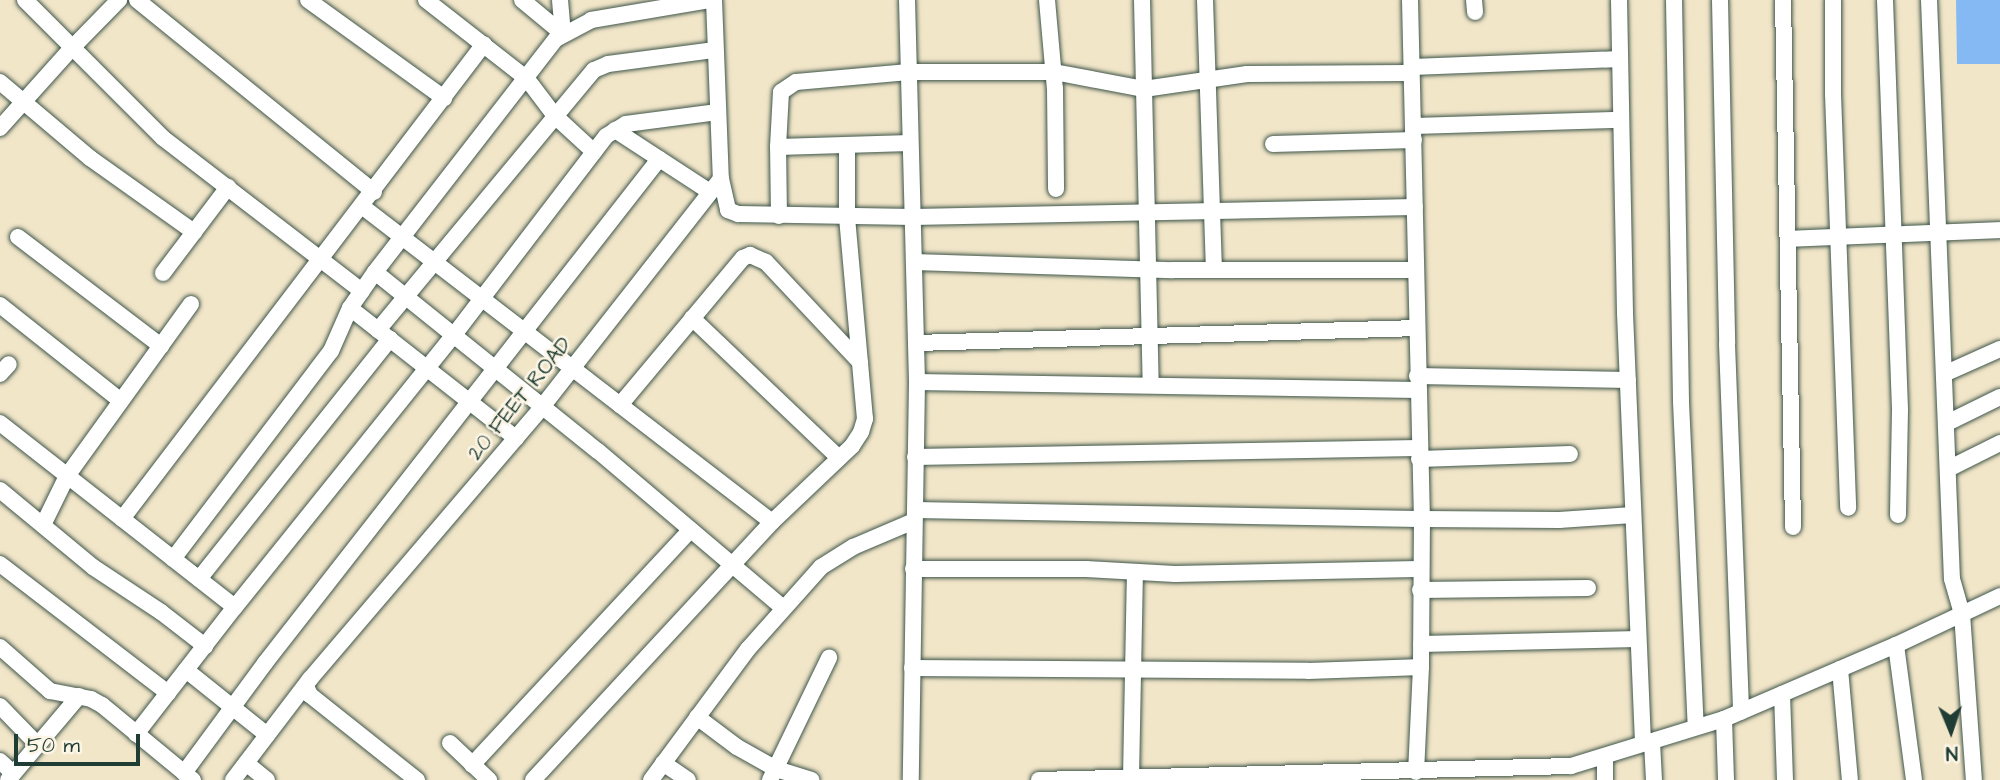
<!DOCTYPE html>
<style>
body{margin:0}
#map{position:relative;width:2000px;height:780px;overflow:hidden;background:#f2e6c9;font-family:"Architects Daughter",sans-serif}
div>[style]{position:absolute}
.water>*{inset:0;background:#85b9f3}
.roads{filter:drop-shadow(0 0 2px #3f564a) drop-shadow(0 0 2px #3f564a)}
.street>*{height:16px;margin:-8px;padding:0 8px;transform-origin:8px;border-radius:8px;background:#fff}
span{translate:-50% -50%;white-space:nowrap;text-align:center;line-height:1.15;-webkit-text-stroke:5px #fcf5e5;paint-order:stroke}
.street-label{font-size:21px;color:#1f3d34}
.north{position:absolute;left:1916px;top:696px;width:70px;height:70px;-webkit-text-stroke:5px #fcf5e5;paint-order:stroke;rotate:178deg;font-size:19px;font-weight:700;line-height:28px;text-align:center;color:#1f3d34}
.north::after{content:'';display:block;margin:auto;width:24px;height:32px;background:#1f3d34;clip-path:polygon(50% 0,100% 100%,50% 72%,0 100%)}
.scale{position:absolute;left:14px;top:734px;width:126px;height:32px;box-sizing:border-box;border:4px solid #1f3d34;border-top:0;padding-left:9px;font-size:21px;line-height:24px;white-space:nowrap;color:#1f3d34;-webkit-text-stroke:5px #fcf5e5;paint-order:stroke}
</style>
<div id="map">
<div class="water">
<i style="clip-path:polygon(1956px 0,2000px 0,2000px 64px,1957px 64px)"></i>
</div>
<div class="roads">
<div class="street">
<i style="left:25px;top:0;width:195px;rotate:45deg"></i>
<i style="left:163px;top:138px;width:251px;rotate:37.6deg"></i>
<i style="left:137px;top:0;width:305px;rotate:39deg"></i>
<i style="left:308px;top:0;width:168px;rotate:35.8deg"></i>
<i style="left:426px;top:0;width:128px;rotate:38deg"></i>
<i style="left:527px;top:79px;width:46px;rotate:52.9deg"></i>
<i style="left:555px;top:116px;width:53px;rotate:42.7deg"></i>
<i style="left:522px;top:0;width:53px;rotate:39.7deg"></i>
<i style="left:560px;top:0;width:34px;rotate:85deg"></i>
<i style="left:714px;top:0;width:179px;rotate:87.8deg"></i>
<i style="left:721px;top:179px;width:32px;rotate:77deg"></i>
<i style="left:728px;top:210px;width:11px;rotate:22deg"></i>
<i style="left:738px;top:214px;width:175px;rotate:1deg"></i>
<i style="left:913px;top:217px;width:502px;rotate:-1.14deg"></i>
<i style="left:907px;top:0;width:382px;rotate:88.5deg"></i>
<i style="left:917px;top:382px;width:398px;rotate:90.9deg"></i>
<i style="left:1047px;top:0;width:89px;rotate:84.9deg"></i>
<i style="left:1055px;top:89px;width:100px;rotate:89.4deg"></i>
<i style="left:1142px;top:0;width:384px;rotate:88.7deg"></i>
<i style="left:1205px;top:0;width:270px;rotate:88.1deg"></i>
<i style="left:1410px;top:0;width:519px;rotate:88.68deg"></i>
<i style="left:1422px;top:519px;width:148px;rotate:90.4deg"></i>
<i style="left:1421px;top:667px;width:105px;rotate:92.7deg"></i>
<i style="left:1474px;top:0;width:12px;rotate:85deg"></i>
<i style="left:1619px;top:0;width:313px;rotate:88.9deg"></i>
<i style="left:1625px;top:313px;width:431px;rotate:87.6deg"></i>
<i style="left:1674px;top:0;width:402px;rotate:89deg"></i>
<i style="left:1681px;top:402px;width:325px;rotate:87.4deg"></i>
<i style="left:1720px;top:0;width:344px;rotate:88.8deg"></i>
<i style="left:1727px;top:344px;width:368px;rotate:87.8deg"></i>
<i style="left:1783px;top:0;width:527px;rotate:88.91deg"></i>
<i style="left:1833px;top:0;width:94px;rotate:90deg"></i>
<i style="left:1833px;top:94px;width:414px;rotate:87.9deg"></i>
<i style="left:1885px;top:0;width:410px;rotate:87.9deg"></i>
<i style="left:1900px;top:410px;width:105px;rotate:91.1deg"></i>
<i style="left:1929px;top:0;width:579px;rotate:87.73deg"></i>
<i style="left:1952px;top:579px;width:36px;rotate:74deg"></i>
<i style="left:1962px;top:614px;width:166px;rotate:85.9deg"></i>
<i style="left:0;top:82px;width:118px;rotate:40.2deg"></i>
<i style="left:90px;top:158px;width:128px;rotate:35.4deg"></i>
<i style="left:1414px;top:126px;width:207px;rotate:-1.7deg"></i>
<i style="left:0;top:128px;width:106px;rotate:-48.1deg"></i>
<i style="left:71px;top:49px;width:69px;rotate:-45.6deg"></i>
<i style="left:615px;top:130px;width:113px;rotate:33.1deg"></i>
<i style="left:1273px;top:144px;width:141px;rotate:-1.6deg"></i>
<i style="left:778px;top:147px;width:132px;rotate:-1.7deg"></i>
<i style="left:363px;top:207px;width:516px;rotate:37.6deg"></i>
<i style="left:779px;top:216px;width:69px;rotate:-90.8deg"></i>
<i style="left:778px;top:147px;width:55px;rotate:-86.9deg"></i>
<i style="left:781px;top:92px;width:18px;rotate:-34deg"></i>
<i style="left:796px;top:82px;width:113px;rotate:-5.1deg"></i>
<i style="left:909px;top:72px;width:145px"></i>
<i style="left:1054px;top:72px;width:92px;rotate:10.7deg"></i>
<i style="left:1144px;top:89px;width:104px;rotate:-8.3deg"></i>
<i style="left:1247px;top:74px;width:161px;rotate:-0.4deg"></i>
<i style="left:1408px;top:73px;width:7px;rotate:-56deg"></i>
<i style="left:1412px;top:67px;width:208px;rotate:-2.2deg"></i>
<i style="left:18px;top:237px;width:180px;rotate:37.3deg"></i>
<i style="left:1788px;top:239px;width:212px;rotate:-2.4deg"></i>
<i style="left:914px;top:262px;width:259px;rotate:1.8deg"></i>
<i style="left:1173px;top:270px;width:243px"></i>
<i style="left:375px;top:272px;width:286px;rotate:38.8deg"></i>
<i style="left:598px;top:451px;width:243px;rotate:40.3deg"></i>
<i style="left:163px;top:273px;width:108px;rotate:-52.9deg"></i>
<i style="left:0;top:305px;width:154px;rotate:38.4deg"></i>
<i style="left:350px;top:308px;width:211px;rotate:38.1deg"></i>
<i style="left:692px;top:318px;width:203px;rotate:43.6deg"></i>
<i style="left:378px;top:330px;width:338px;rotate:-50.3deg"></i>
<i style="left:594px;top:70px;width:15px;rotate:-23deg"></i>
<i style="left:608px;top:64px;width:108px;rotate:-7.5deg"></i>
<i style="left:916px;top:343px;width:501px;rotate:-1.71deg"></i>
<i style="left:0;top:374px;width:13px;rotate:-48deg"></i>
<i style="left:1944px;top:374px;width:61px;rotate:-24.1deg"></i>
<i style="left:1417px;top:376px;width:211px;rotate:1.1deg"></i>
<i style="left:917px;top:382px;width:501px;rotate:0.91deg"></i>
<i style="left:620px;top:405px;width:192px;rotate:-50.1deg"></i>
<i style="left:743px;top:258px;width:8px;rotate:-23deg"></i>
<i style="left:750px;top:255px;width:17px;rotate:24deg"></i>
<i style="left:766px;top:262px;width:137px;rotate:46.8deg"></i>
<i style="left:0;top:423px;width:298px;rotate:38.1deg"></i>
<i style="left:1947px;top:423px;width:59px;rotate:-26.1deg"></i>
<i style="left:915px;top:457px;width:503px;rotate:-1.03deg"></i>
<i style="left:1419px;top:459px;width:151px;rotate:-1.9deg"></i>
<i style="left:1948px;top:469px;width:58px;rotate:-26.6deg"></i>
<i style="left:0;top:490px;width:121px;rotate:39.6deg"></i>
<i style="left:93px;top:567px;width:82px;rotate:33.5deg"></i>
<i style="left:161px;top:612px;width:56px;rotate:37.7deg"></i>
<i style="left:915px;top:510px;width:507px;rotate:1.02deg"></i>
<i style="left:1422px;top:519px;width:137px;rotate:0.4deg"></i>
<i style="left:1559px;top:520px;width:74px;rotate:-3.9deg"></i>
<i style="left:122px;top:519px;width:597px;rotate:-52.69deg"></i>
<i style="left:43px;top:525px;width:55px;rotate:-63.9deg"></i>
<i style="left:67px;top:476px;width:212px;rotate:-54.2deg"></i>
<i style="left:173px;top:559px;width:261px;rotate:-52.8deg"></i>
<i style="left:331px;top:351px;width:47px;rotate:-66.2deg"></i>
<i style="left:350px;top:308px;width:44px;rotate:-55.2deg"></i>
<i style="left:375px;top:272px;width:295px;rotate:-52.2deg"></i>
<i style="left:556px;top:39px;width:40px;rotate:-28deg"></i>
<i style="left:591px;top:20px;width:120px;rotate:-9.6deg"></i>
<i style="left:0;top:564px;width:212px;rotate:37.5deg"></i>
<i style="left:913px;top:569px;width:173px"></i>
<i style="left:1086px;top:569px;width:89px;rotate:3.2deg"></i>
<i style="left:1175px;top:574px;width:245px;rotate:-1.2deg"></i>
<i style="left:199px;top:579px;width:307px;rotate:-51.5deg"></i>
<i style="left:1420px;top:590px;width:168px;rotate:-0.7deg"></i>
<i style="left:1421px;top:644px;width:217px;rotate:-1.3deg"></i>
<i style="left:1896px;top:645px;width:136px;rotate:82.4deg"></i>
<i style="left:0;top:647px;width:67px;rotate:41.3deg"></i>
<i style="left:50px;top:691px;width:42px;rotate:11deg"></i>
<i style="left:91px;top:699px;width:13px;rotate:29deg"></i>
<i style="left:102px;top:705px;width:118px;rotate:39.5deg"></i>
<i style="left:912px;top:668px;width:396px;rotate:0.4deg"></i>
<i style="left:1308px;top:671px;width:113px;rotate:-2deg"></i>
<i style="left:1840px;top:669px;width:111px;rotate:84.9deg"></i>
<i style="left:186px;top:670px;width:104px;rotate:38.7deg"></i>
<i style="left:306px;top:686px;width:10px;rotate:66deg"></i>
<i style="left:310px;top:695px;width:137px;rotate:38.5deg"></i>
<i style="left:1782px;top:694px;width:86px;rotate:88deg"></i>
<i style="left:0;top:706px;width:53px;rotate:45.8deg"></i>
<i style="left:697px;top:717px;width:50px;rotate:36.9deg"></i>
<i style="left:737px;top:747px;width:45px;rotate:29.4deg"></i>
<i style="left:776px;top:769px;width:37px;rotate:17deg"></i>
<i style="left:1724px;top:719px;width:61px;rotate:88.1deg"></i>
<i style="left:136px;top:734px;width:161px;rotate:-52.1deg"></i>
<i style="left:235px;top:607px;width:349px;rotate:-51.2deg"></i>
<i style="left:454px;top:335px;width:250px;rotate:-52.6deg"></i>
<i style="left:606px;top:136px;width:23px;rotate:-31deg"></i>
<i style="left:626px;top:124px;width:92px;rotate:-7.5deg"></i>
<i style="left:1652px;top:742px;width:38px;rotate:87deg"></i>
<i style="left:450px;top:743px;width:54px;rotate:43.5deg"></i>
<i style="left:1605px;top:756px;width:24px;rotate:90deg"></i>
<i style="left:0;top:761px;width:18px;rotate:43deg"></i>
<i style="left:246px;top:763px;width:27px;rotate:39deg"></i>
<i style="left:663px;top:763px;width:30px;rotate:34deg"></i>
<i style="left:472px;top:765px;width:321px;rotate:-47.1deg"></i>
<i style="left:184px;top:773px;width:137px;rotate:-53.6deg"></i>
<i style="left:265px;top:663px;width:640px;rotate:-51.98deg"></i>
<i style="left:1131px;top:778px;width:204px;rotate:-88.9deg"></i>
<i style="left:8px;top:780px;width:110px;rotate:-49.8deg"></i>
<i style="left:233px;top:780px;width:127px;rotate:-52.7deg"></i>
<i style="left:310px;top:679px;width:358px;rotate:-49.5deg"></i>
<i style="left:542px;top:407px;width:290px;rotate:-51.9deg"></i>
<i style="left:533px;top:780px;width:352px;rotate:-47.2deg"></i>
<i style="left:772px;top:522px;width:110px;rotate:-43.5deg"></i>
<i style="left:852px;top:446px;width:17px;rotate:-57deg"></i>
<i style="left:861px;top:432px;width:14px;rotate:-73deg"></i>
<i style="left:865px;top:419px;width:204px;rotate:-95.1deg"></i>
<i style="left:847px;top:216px;width:71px;rotate:-90deg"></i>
<i style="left:651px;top:780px;width:163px;rotate:-53.5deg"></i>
<i style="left:748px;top:649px;width:110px;rotate:-48.3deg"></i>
<i style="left:821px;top:567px;width:38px;rotate:-32deg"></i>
<i style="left:853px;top:547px;width:66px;rotate:-23.1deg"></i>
<i style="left:770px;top:780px;width:136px;rotate:-64.2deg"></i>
<i style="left:1039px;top:780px;width:532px;rotate:-1.51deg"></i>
<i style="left:1571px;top:766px;width:160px;rotate:-17.1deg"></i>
<i style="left:1724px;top:719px;width:187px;rotate:-23.3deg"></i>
<i style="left:1896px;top:645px;width:115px;rotate:-25.2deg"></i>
</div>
</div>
<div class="street-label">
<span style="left:520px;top:399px;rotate:-51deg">20 FEET ROAD</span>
</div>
<div class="north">N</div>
<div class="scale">50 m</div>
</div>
